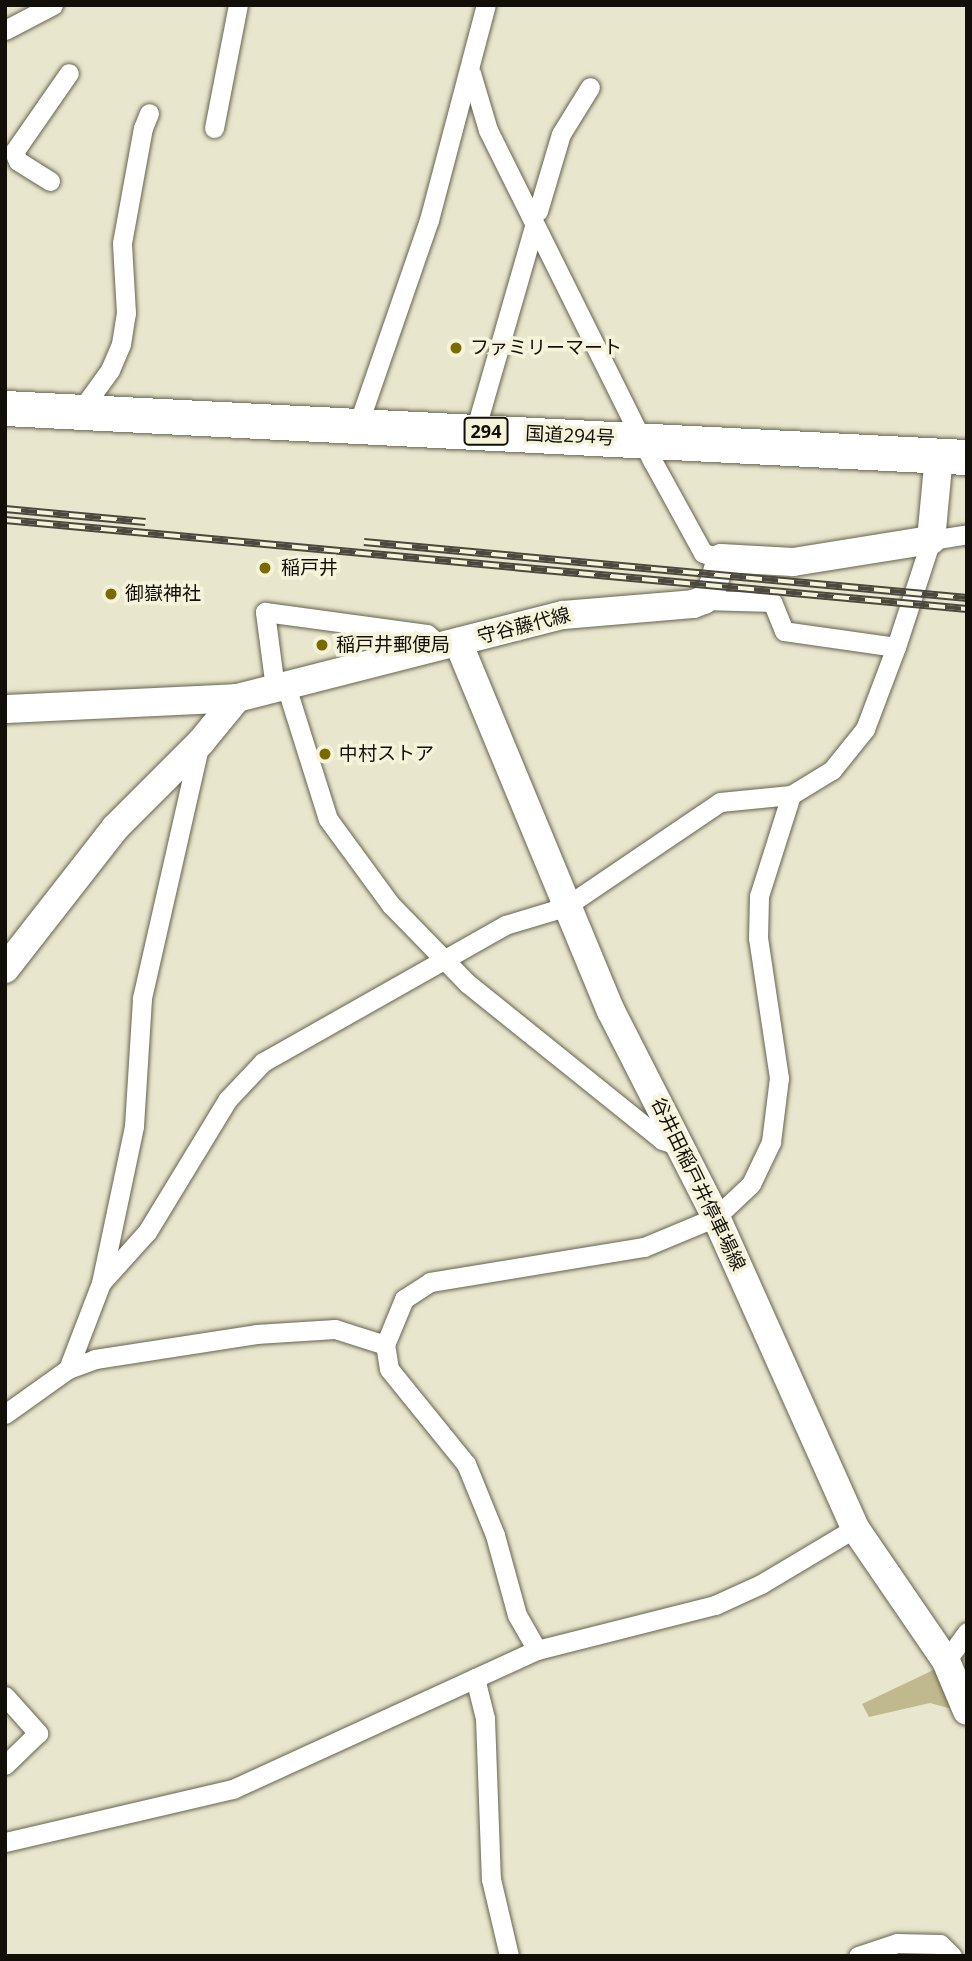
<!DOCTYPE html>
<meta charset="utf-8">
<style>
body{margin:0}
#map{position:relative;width:972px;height:1961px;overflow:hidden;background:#e9e6ce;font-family:"Open Sans","Noto Sans JP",sans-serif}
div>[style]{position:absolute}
.green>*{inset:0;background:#c0b98d}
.roads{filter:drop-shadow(0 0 2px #66634e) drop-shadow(0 0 2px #66634e)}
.street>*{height:19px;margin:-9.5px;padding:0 9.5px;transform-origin:9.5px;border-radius:9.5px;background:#fff}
.secondary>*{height:28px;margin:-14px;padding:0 14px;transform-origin:14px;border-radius:14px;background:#fff}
.highway>*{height:35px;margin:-17.5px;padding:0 17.5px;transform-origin:17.5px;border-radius:17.5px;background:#fff}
.rail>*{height:8px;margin-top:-4px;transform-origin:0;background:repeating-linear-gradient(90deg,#f6f3db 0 16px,#4b493e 0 32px);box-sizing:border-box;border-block:2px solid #4b493e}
.dots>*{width:19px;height:19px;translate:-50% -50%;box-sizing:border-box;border:4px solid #f6f3db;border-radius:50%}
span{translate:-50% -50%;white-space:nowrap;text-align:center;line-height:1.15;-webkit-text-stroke:7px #f6f3db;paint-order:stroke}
.shield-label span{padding:2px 5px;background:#f6f3db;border:2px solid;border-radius:5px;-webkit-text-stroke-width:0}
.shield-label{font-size:18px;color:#110f08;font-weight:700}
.poi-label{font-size:19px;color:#110f08}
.left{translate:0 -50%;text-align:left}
.street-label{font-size:19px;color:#110f08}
.frame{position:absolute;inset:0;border:7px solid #110f08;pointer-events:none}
</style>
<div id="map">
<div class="green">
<i style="clip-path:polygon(967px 1654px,967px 1713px,930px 1703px,869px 1717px,862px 1704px)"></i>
</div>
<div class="roads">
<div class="street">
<i style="left:5px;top:30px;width:54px;rotate:-27.5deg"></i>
<i style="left:471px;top:73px;width:59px;rotate:73.4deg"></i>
<i style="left:488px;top:130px;width:371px;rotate:63.6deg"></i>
<i style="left:653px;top:462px;width:104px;rotate:61.2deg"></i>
<i style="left:703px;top:553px;width:19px;rotate:16deg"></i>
<i style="left:214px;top:128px;width:125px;rotate:-79deg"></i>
<i style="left:50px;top:181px;width:38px;rotate:-148deg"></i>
<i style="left:18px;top:161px;width:10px;rotate:-114deg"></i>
<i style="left:14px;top:152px;width:96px;rotate:-55.2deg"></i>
<i style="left:538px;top:211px;width:80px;rotate:-73.4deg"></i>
<i style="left:561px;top:134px;width:55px;rotate:-58.3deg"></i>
<i style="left:81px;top:410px;width:49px;rotate:-54.1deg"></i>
<i style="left:110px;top:370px;width:28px;rotate:-67deg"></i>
<i style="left:121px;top:344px;width:31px;rotate:-81deg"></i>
<i style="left:126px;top:313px;width:70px;rotate:-93.3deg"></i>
<i style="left:122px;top:243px;width:117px;rotate:-79.7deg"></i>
<i style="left:143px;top:128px;width:16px;rotate:-68deg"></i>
<i style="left:358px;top:425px;width:217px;rotate:-70.9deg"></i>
<i style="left:429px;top:220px;width:222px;rotate:-75.2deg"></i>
<i style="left:475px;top:431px;width:213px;rotate:-73.9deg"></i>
<i style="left:896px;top:647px;width:113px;rotate:-71.9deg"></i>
<i style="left:931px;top:540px;width:36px;rotate:-9deg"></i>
<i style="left:286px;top:686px;width:139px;rotate:72.5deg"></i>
<i style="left:328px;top:819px;width:107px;rotate:53.8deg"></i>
<i style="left:391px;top:905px;width:109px;rotate:45.7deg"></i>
<i style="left:467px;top:983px;width:250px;rotate:38.8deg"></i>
<i style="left:662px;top:1140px;width:20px;rotate:18deg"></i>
<i style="left:275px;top:688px;width:77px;rotate:-97.5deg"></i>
<i style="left:265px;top:612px;width:163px;rotate:7.7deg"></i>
<i style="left:427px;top:634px;width:18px;rotate:41deg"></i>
<i style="left:101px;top:1283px;width:69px;rotate:-48deg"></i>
<i style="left:147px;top:1232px;width:156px;rotate:-58.7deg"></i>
<i style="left:228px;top:1099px;width:51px;rotate:-46.6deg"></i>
<i style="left:263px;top:1062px;width:278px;rotate:-29.5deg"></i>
<i style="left:505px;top:925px;width:63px;rotate:-16.7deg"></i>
<i style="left:565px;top:907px;width:187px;rotate:-34.1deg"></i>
<i style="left:720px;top:802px;width:71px;rotate:-5.6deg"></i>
<i style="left:791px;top:795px;width:48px;rotate:-31.4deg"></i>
<i style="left:832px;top:770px;width:53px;rotate:-51.2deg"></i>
<i style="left:865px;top:729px;width:88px;rotate:-69.3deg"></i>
<i style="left:896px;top:647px;width:113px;rotate:-171.9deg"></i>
<i style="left:784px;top:631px;width:31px;rotate:-112deg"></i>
<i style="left:772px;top:602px;width:68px;rotate:-178.3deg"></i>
<i style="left:68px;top:1369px;width:29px;rotate:-20deg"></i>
<i style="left:95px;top:1359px;width:163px;rotate:-8.8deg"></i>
<i style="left:256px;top:1334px;width:79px;rotate:-3.6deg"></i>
<i style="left:335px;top:1329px;width:52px;rotate:17.7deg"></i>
<i style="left:5px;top:1414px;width:77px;rotate:-35.5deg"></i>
<i style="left:68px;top:1369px;width:92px;rotate:-69deg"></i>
<i style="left:101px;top:1283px;width:160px;rotate:-78.1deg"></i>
<i style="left:134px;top:1126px;width:128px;rotate:-86.4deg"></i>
<i style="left:142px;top:998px;width:262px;rotate:-77.2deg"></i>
<i style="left:537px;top:1650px;width:40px;rotate:-119.7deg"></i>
<i style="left:517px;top:1615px;width:83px;rotate:-105.4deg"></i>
<i style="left:495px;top:1535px;width:77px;rotate:-112.2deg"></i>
<i style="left:466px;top:1464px;width:122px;rotate:-129deg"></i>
<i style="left:389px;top:1369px;width:24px;rotate:-99deg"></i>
<i style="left:385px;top:1345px;width:50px;rotate:-67.6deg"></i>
<i style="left:404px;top:1299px;width:31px;rotate:-33deg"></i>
<i style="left:430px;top:1282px;width:217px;rotate:-9.3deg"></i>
<i style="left:644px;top:1247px;width:78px;rotate:-22.6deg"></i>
<i style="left:716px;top:1217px;width:48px;rotate:-43.3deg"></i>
<i style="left:751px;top:1184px;width:47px;rotate:-64.5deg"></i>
<i style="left:771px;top:1142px;width:64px;rotate:-82.9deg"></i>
<i style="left:779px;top:1078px;width:142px;rotate:-98.5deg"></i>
<i style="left:758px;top:938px;width:42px;rotate:-88.6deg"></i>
<i style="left:759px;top:896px;width:106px;rotate:-72.4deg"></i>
<i style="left:946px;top:1661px;width:36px;rotate:-54deg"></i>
<i style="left:475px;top:1678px;width:41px;rotate:76deg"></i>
<i style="left:485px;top:1718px;width:161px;rotate:87.9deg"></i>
<i style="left:491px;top:1879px;width:79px;rotate:76.8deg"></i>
<i style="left:5px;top:1696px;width:50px;rotate:48.3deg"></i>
<i style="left:38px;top:1733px;width:46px;rotate:135.9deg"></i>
<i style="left:5px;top:1842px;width:234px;rotate:-13.1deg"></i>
<i style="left:233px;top:1789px;width:334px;rotate:-24.6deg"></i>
<i style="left:537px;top:1650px;width:184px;rotate:-14.2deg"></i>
<i style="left:715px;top:1605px;width:51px;rotate:-24.5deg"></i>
<i style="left:761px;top:1584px;width:109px;rotate:-30.8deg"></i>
<i style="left:858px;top:1956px;width:41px;rotate:-18.4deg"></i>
<i style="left:897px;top:1943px;width:43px;rotate:1.3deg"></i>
<i style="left:940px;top:1944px;width:17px;rotate:45deg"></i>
</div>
<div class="secondary">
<i style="left:458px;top:642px;width:399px;rotate:67.5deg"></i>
<i style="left:611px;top:1011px;width:231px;rotate:63deg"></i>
<i style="left:716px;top:1217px;width:341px;rotate:65.9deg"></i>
<i style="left:855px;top:1528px;width:161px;rotate:55.6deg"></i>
<i style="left:946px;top:1661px;width:54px;rotate:67.2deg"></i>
<i style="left:5px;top:709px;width:232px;rotate:-2.7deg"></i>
<i style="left:5px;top:969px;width:179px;rotate:-52deg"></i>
<i style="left:115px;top:828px;width:122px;rotate:-45deg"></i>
<i style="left:201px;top:742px;width:57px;rotate:-50.7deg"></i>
<i style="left:237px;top:698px;width:336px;rotate:-14.3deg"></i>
<i style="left:563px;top:615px;width:130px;rotate:-4.8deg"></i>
<i style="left:693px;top:604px;width:12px;rotate:-20deg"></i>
<i style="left:704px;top:600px;width:17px;rotate:-57deg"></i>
<i style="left:713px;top:586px;width:29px;rotate:-74deg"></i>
<i style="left:721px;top:558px;width:72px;rotate:3.2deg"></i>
<i style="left:793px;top:562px;width:140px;rotate:-9.1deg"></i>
<i style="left:931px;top:540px;width:85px;rotate:-84.6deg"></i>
</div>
<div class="highway">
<i style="left:5px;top:408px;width:963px;rotate:2.92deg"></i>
</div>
</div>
<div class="rail">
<i style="left:5px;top:509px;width:141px;rotate:5.3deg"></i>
<i style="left:5px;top:520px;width:966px;rotate:5.29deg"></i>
<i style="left:364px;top:542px;width:606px;rotate:5.31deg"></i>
</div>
<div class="dots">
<i style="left:456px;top:348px;background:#796b04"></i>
<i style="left:265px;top:568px;background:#796b04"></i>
<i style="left:111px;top:594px;background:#796b04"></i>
<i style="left:322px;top:645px;background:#796b04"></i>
<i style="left:325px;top:754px;background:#796b04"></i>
</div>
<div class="shield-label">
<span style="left:486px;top:431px">294</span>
</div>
<div class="poi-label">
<span class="left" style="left:470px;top:348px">ファミリーマート</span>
<span class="left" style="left:281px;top:568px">稲戸井</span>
<span class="left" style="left:125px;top:594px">御嶽神社</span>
<span class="left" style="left:336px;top:645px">稲戸井郵便局</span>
<span class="left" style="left:339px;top:754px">中村ストア</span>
</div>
<div class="street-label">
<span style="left:570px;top:436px;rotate:3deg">国道294号</span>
<span style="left:524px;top:626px;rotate:-14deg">守谷藤代線</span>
<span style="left:698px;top:1184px;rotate:64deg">谷井田稲戸井停車場線</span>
</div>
<div class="frame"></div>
</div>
